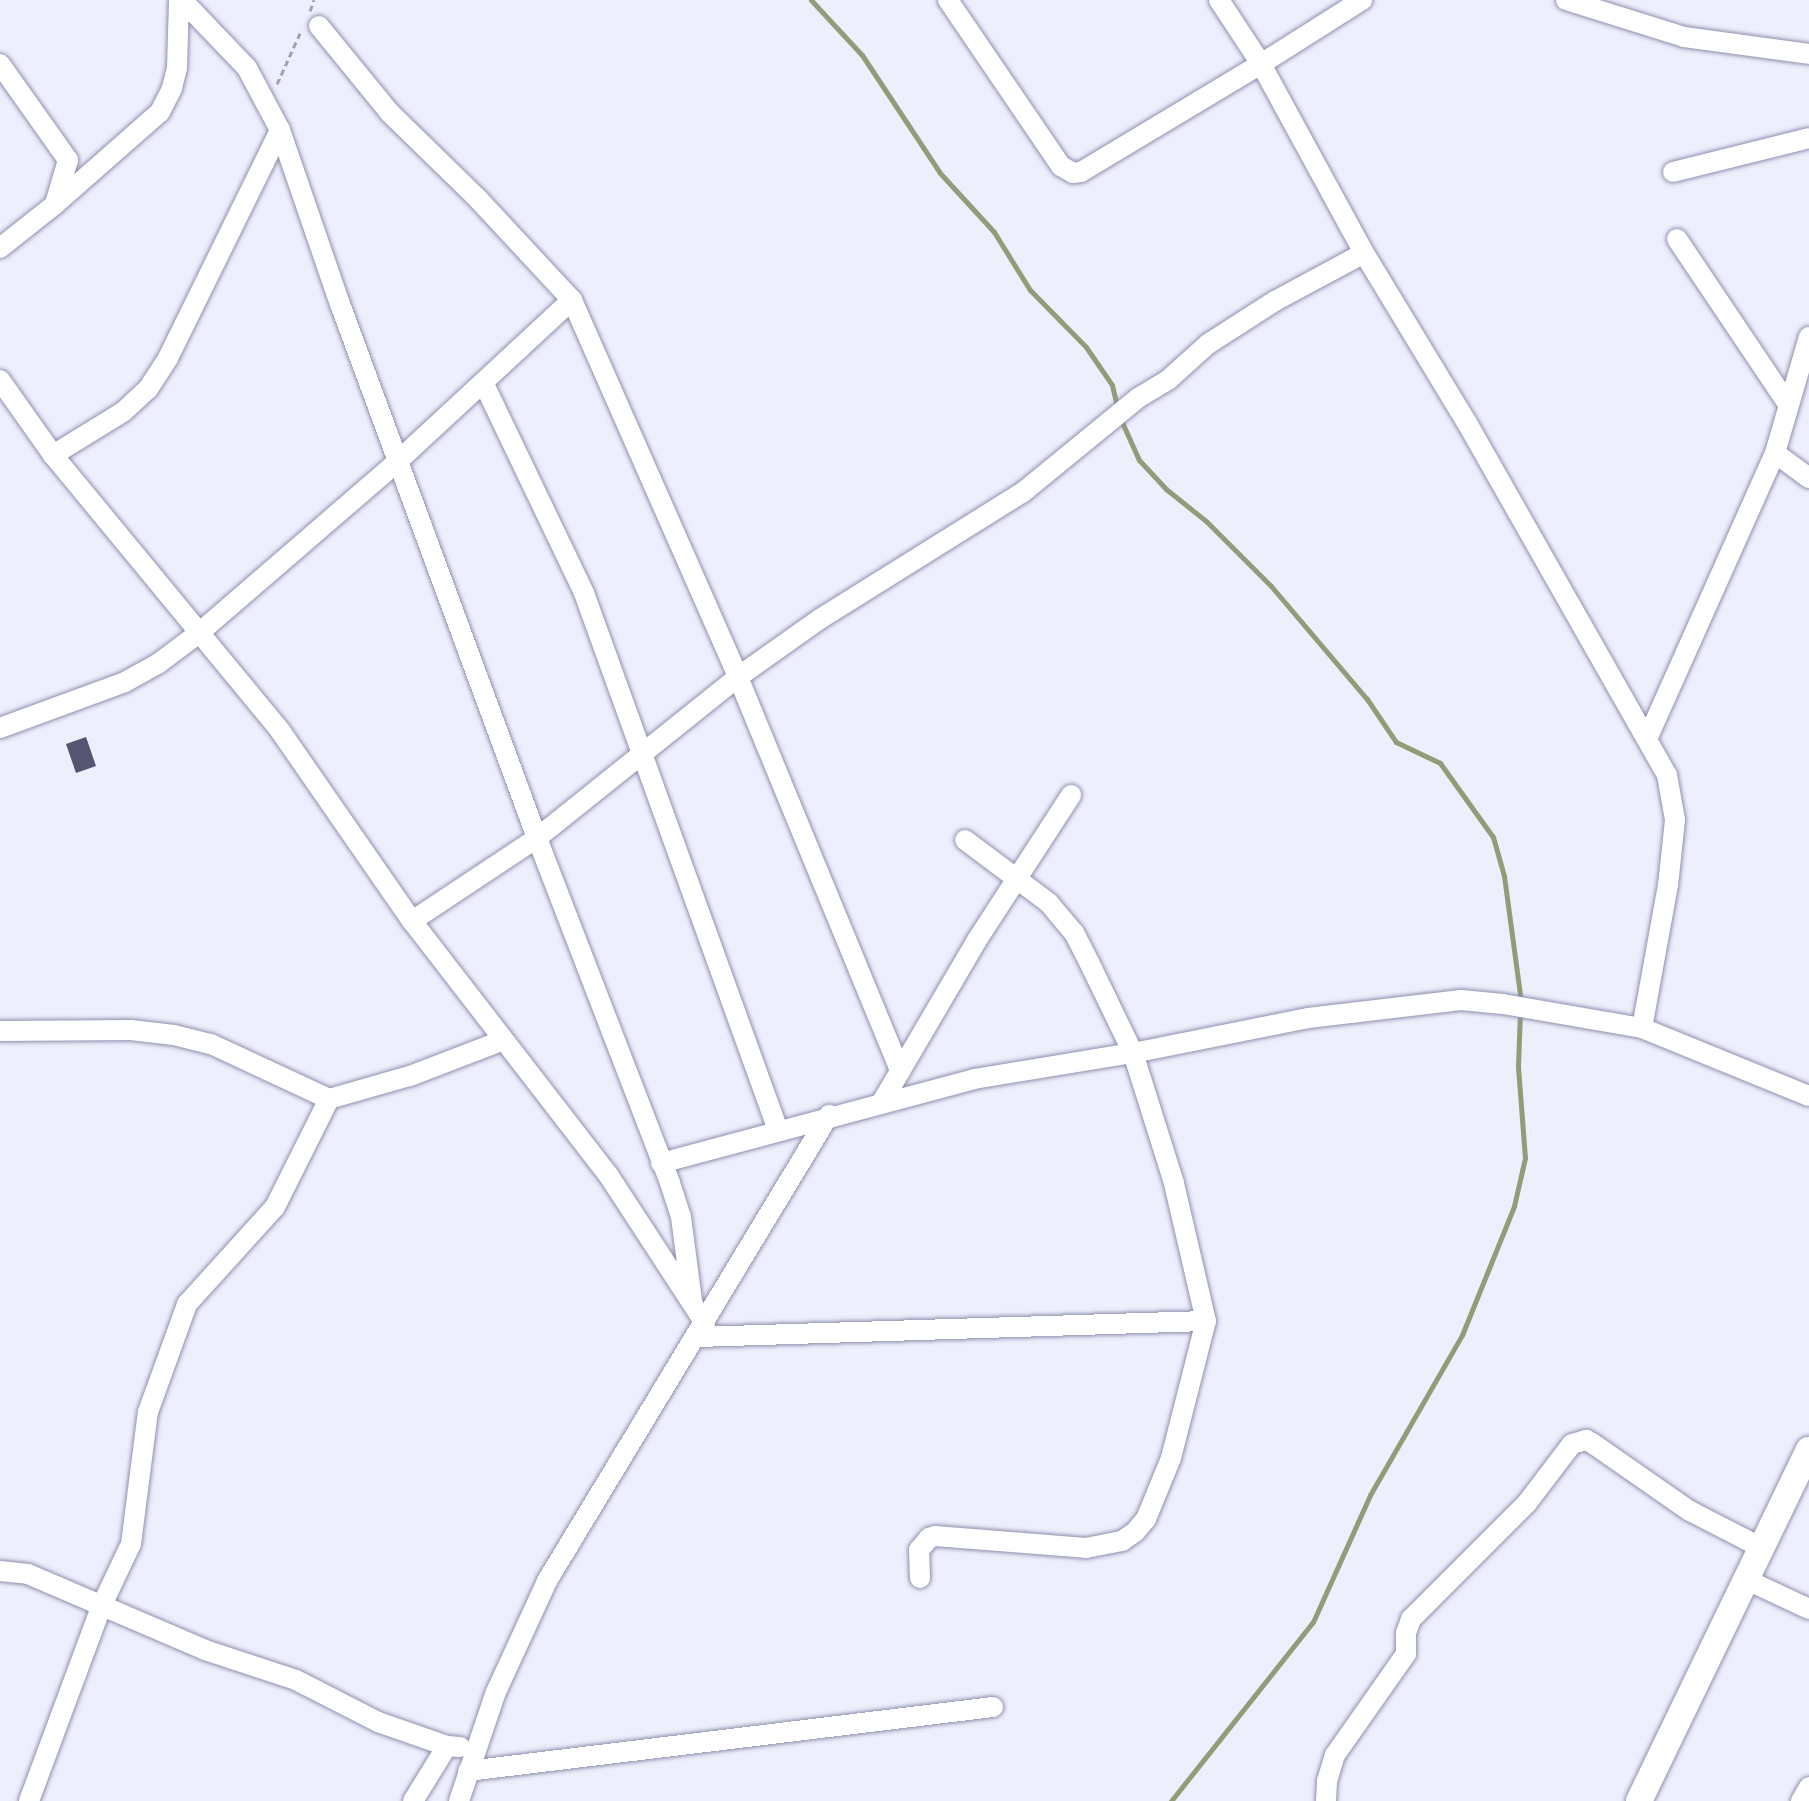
<!DOCTYPE html>
<style>
body{margin:0}
#map{position:relative;width:1809px;height:1801px;overflow:hidden;background:#eeeffd;font-family:"DM Sans",sans-serif}
div>[style]{position:absolute}
.stream>*{height:5px;margin:-2.5px;padding:0 2.5px;transform-origin:2.5px;border-radius:2.5px;background:#909d79}
.building>*{inset:0;background:#545571}
.path>*{height:3px;margin-top:-1.5px;transform-origin:0;background:repeating-linear-gradient(90deg,#a0a1ae 0 6px,transparent 0 10px)}
.roads{filter:drop-shadow(0 0 2px #8e90ae) drop-shadow(0 0 2px #8e90ae)}
.minor>*{height:20px;margin:-10px;padding:0 10px;transform-origin:10px;border-radius:10px;background:#fff}
.tertiary>*{height:26px;margin:-13px;padding:0 13px;transform-origin:13px;border-radius:13px;background:#fff}
span{translate:-50% -50%;white-space:nowrap;text-align:center;line-height:1.15;-webkit-text-stroke:8px #eeeffd;paint-order:stroke}
</style>
<div id="map">
<div class="stream">
<i style="left:811px;top:0;width:75px;rotate:47.2deg"></i>
<i style="left:862px;top:55px;width:141px;rotate:56.5deg"></i>
<i style="left:940px;top:173px;width:80px;rotate:47.5deg"></i>
<i style="left:994px;top:232px;width:68px;rotate:58.2deg"></i>
<i style="left:1030px;top:290px;width:80px;rotate:45.5deg"></i>
<i style="left:1086px;top:347px;width:46px;rotate:55.6deg"></i>
<i style="left:1112px;top:385px;width:23px;rotate:77deg"></i>
<i style="left:1121px;top:420px;width:44px;rotate:65.8deg"></i>
<i style="left:1139px;top:460px;width:40px;rotate:47deg"></i>
<i style="left:1166px;top:489px;width:51px;rotate:38.7deg"></i>
<i style="left:1206px;top:521px;width:92px;rotate:45deg"></i>
<i style="left:1271px;top:586px;width:148px;rotate:49.7deg"></i>
<i style="left:1367px;top:699px;width:52px;rotate:56deg"></i>
<i style="left:1396px;top:742px;width:49px;rotate:25.5deg"></i>
<i style="left:1440px;top:763px;width:91px;rotate:54.4deg"></i>
<i style="left:1493px;top:837px;width:41px;rotate:74.2deg"></i>
<i style="left:1504px;top:876px;width:127px;rotate:82.3deg"></i>
<i style="left:1171px;top:1801px;width:228px;rotate:-51.6deg"></i>
<i style="left:1313px;top:1622px;width:139px;rotate:-65.8deg"></i>
<i style="left:1370px;top:1495px;width:185px;rotate:-60.1deg"></i>
<i style="left:1462px;top:1335px;width:139px;rotate:-68deg"></i>
<i style="left:1514px;top:1206px;width:49px;rotate:-77.1deg"></i>
<i style="left:1525px;top:1158px;width:92px;rotate:-94.4deg"></i>
<i style="left:1518px;top:1066px;width:54px;rotate:-87.9deg"></i>
</div>
<div class="building">
<i style="clip-path:polygon(86px 737px,96px 766px,76px 773px,66px 744px)"></i>
</div>
<div class="path">
<i style="left:310px;top:11px;width:12px;rotate:-70deg"></i>
<i style="left:277px;top:84px;width:60px;rotate:-65.6deg"></i>
</div>
<div class="roads">
<div class="minor">
<i style="left:182px;top:0;width:94px;rotate:46.3deg"></i>
<i style="left:247px;top:68px;width:70px;rotate:62deg"></i>
<i style="left:280px;top:130px;width:184px;rotate:71deg"></i>
<i style="left:340px;top:304px;width:569px;rotate:69.75deg"></i>
<i style="left:537px;top:838px;width:370px;rotate:68.9deg"></i>
<i style="left:670px;top:1183px;width:36px;rotate:72deg"></i>
<i style="left:681px;top:1217px;width:85px;rotate:82.5deg"></i>
<i style="left:948px;top:0;width:201px;rotate:55.8deg"></i>
<i style="left:1061px;top:166px;width:14px;rotate:30deg"></i>
<i style="left:1073px;top:173px;width:8px;rotate:-7deg"></i>
<i style="left:1081px;top:172px;width:210px;rotate:-31deg"></i>
<i style="left:1261px;top:64px;width:120px;rotate:-32.4deg"></i>
<i style="left:1219px;top:0;width:77px;rotate:56.7deg"></i>
<i style="left:1261px;top:64px;width:215px;rotate:61.4deg"></i>
<i style="left:1364px;top:253px;width:199px;rotate:58.8deg"></i>
<i style="left:1467px;top:423px;width:405px;rotate:60.4deg"></i>
<i style="left:1667px;top:775px;width:46px;rotate:79.9deg"></i>
<i style="left:1675px;top:820px;width:65px;rotate:96.1deg"></i>
<i style="left:1668px;top:885px;width:145px;rotate:100.3deg"></i>
<i style="left:1566px;top:0;width:124px;rotate:17.4deg"></i>
<i style="left:1684px;top:37px;width:126px;rotate:7.7deg"></i>
<i style="left:319px;top:26px;width:112px;rotate:50.8deg"></i>
<i style="left:390px;top:113px;width:123px;rotate:44.3deg"></i>
<i style="left:478px;top:199px;width:138px;rotate:47.1deg"></i>
<i style="left:572px;top:300px;width:412px;rotate:66.2deg"></i>
<i style="left:738px;top:677px;width:426px;rotate:67.6deg"></i>
<i style="left:0;top:64px;width:118px;rotate:54.7deg"></i>
<i style="left:68px;top:160px;width:46px;rotate:106.5deg"></i>
<i style="left:1673px;top:172px;width:140px;rotate:-14deg"></i>
<i style="left:1677px;top:239px;width:199px;rotate:56.1deg"></i>
<i style="left:0;top:248px;width:68px;rotate:-38.4deg"></i>
<i style="left:53px;top:206px;width:142px;rotate:-41.3deg"></i>
<i style="left:160px;top:112px;width:27px;rotate:-63deg"></i>
<i style="left:172px;top:88px;width:21px;rotate:-76deg"></i>
<i style="left:177px;top:68px;width:68px;rotate:-88.3deg"></i>
<i style="left:0;top:380px;width:92px;rotate:54.8deg"></i>
<i style="left:53px;top:455px;width:359px;rotate:50.5deg"></i>
<i style="left:281px;top:732px;width:230px;rotate:55.3deg"></i>
<i style="left:412px;top:921px;width:322px;rotate:52.3deg"></i>
<i style="left:609px;top:1176px;width:176px;rotate:56.9deg"></i>
<i style="left:483px;top:382px;width:234px;rotate:64.4deg"></i>
<i style="left:584px;top:593px;width:571px;rotate:70.14deg"></i>
<i style="left:1775px;top:453px;width:42px;rotate:36.3deg"></i>
<i style="left:53px;top:455px;width:82px;rotate:-31.6deg"></i>
<i style="left:123px;top:412px;width:34px;rotate:-43deg"></i>
<i style="left:148px;top:389px;width:37px;rotate:-57deg"></i>
<i style="left:168px;top:358px;width:254px;rotate:-63.8deg"></i>
<i style="left:0;top:728px;width:133px;rotate:-20.2deg"></i>
<i style="left:125px;top:682px;width:39px;rotate:-29deg"></i>
<i style="left:159px;top:663px;width:50px;rotate:-36.9deg"></i>
<i style="left:199px;top:633px;width:263px;rotate:-40.8deg"></i>
<i style="left:398px;top:461px;width:237px;rotate:-42.8deg"></i>
<i style="left:1648px;top:737px;width:311px;rotate:-65.9deg"></i>
<i style="left:1775px;top:453px;width:121px;rotate:-73.7deg"></i>
<i style="left:412px;top:921px;width:150px;rotate:-33.6deg"></i>
<i style="left:537px;top:838px;width:258px;rotate:-38.7deg"></i>
<i style="left:738px;top:677px;width:100px;rotate:-35.3deg"></i>
<i style="left:820px;top:619px;width:238px;rotate:-32deg"></i>
<i style="left:1022px;top:493px;width:150px;rotate:-39.3deg"></i>
<i style="left:1138px;top:398px;width:35px;rotate:-31deg"></i>
<i style="left:1168px;top:380px;width:54px;rotate:-42deg"></i>
<i style="left:1208px;top:344px;width:80px;rotate:-32.7deg"></i>
<i style="left:1275px;top:301px;width:101px;rotate:-28.3deg"></i>
<i style="left:0;top:1031px;width:131px;rotate:-0.4deg"></i>
<i style="left:131px;top:1030px;width:43px;rotate:6.6deg"></i>
<i style="left:174px;top:1035px;width:38px;rotate:14deg"></i>
<i style="left:211px;top:1044px;width:130px;rotate:25deg"></i>
<i style="left:882px;top:1102px;width:188px;rotate:-59.6deg"></i>
<i style="left:977px;top:940px;width:173px;rotate:-57deg"></i>
<i style="left:661px;top:1163px;width:324px;rotate:-15deg"></i>
<i style="left:974px;top:1079px;width:161px;rotate:-9.3deg"></i>
<i style="left:1133px;top:1053px;width:178px;rotate:-11.3deg"></i>
<i style="left:1308px;top:1018px;width:154px;rotate:-6.7deg"></i>
<i style="left:1461px;top:1000px;width:42px;rotate:5.4deg"></i>
<i style="left:1503px;top:1004px;width:141px;rotate:9.8deg"></i>
<i style="left:1642px;top:1028px;width:180px;rotate:22.2deg"></i>
<i style="left:697px;top:1337px;width:509px;rotate:-1.8deg"></i>
<i style="left:0;top:1571px;width:28px;rotate:6deg"></i>
<i style="left:28px;top:1574px;width:193px;rotate:23.2deg"></i>
<i style="left:205px;top:1650px;width:96px;rotate:18.2deg"></i>
<i style="left:296px;top:1680px;width:92px;rotate:27.1deg"></i>
<i style="left:378px;top:1722px;width:73px;rotate:19.2deg"></i>
<i style="left:920px;top:1578px;width:28px;rotate:-92deg"></i>
<i style="left:919px;top:1550px;width:16px;rotate:-50deg"></i>
<i style="left:929px;top:1538px;width:6px;rotate:-18deg"></i>
<i style="left:935px;top:1536px;width:151px;rotate:4.5deg"></i>
<i style="left:1086px;top:1548px;width:37px;rotate:-11deg"></i>
<i style="left:1122px;top:1541px;width:16px;rotate:-35deg"></i>
<i style="left:1135px;top:1532px;width:17px;rotate:-50deg"></i>
<i style="left:1146px;top:1519px;width:66px;rotate:-67.7deg"></i>
<i style="left:1171px;top:1458px;width:141px;rotate:-75.7deg"></i>
<i style="left:1206px;top:1321px;width:142px;rotate:-103.1deg"></i>
<i style="left:1174px;top:1183px;width:136px;rotate:-107.5deg"></i>
<i style="left:1133px;top:1053px;width:101px;rotate:-115.8deg"></i>
<i style="left:1089px;top:962px;width:33px;rotate:-117deg"></i>
<i style="left:1074px;top:933px;width:39px;rotate:-130deg"></i>
<i style="left:1049px;top:903px;width:105px;rotate:-143.1deg"></i>
<i style="left:1745px;top:1579px;width:71px;rotate:25.1deg"></i>
<i style="left:468px;top:1771px;width:529px;rotate:-6.95deg"></i>
<i style="left:29px;top:1801px;width:209px;rotate:-69.6deg"></i>
<i style="left:102px;top:1605px;width:68px;rotate:-64.6deg"></i>
<i style="left:131px;top:1544px;width:133px;rotate:-82.7deg"></i>
<i style="left:148px;top:1412px;width:115px;rotate:-70.1deg"></i>
<i style="left:187px;top:1304px;width:131px;rotate:-47.8deg"></i>
<i style="left:275px;top:1207px;width:121px;rotate:-63.4deg"></i>
<i style="left:329px;top:1099px;width:84px;rotate:-15.9deg"></i>
<i style="left:410px;top:1076px;width:97px;rotate:-21deg"></i>
<i style="left:413px;top:1801px;width:65px;rotate:-58.3deg"></i>
<i style="left:447px;top:1746px;width:13px;rotate:4deg"></i>
<i style="left:459px;top:1801px;width:115px;rotate:-71.3deg"></i>
<i style="left:496px;top:1692px;width:122px;rotate:-65.3deg"></i>
<i style="left:547px;top:1581px;width:545px;rotate:-58.82deg"></i>
<i style="left:1326px;top:1801px;width:20px;rotate:-87deg"></i>
<i style="left:1327px;top:1781px;width:27px;rotate:-73deg"></i>
<i style="left:1335px;top:1755px;width:123px;rotate:-54.9deg"></i>
<i style="left:1406px;top:1654px;width:21px;rotate:-90deg"></i>
<i style="left:1406px;top:1633px;width:15px;rotate:-70deg"></i>
<i style="left:1411px;top:1619px;width:164px;rotate:-45deg"></i>
<i style="left:1527px;top:1503px;width:74px;rotate:-52.7deg"></i>
<i style="left:1572px;top:1444px;width:15px;rotate:-16deg"></i>
<i style="left:1586px;top:1440px;width:7px;rotate:27deg"></i>
<i style="left:1592px;top:1443px;width:119px;rotate:34.8deg"></i>
<i style="left:1690px;top:1511px;width:81px;rotate:27.2deg"></i>
<i style="left:1801px;top:1801px;width:16px;rotate:-60deg"></i>
</div>
<div class="tertiary">
<i style="left:1639px;top:1801px;width:390px;rotate:-64.2deg"></i>
</div>
</div>
</div>
